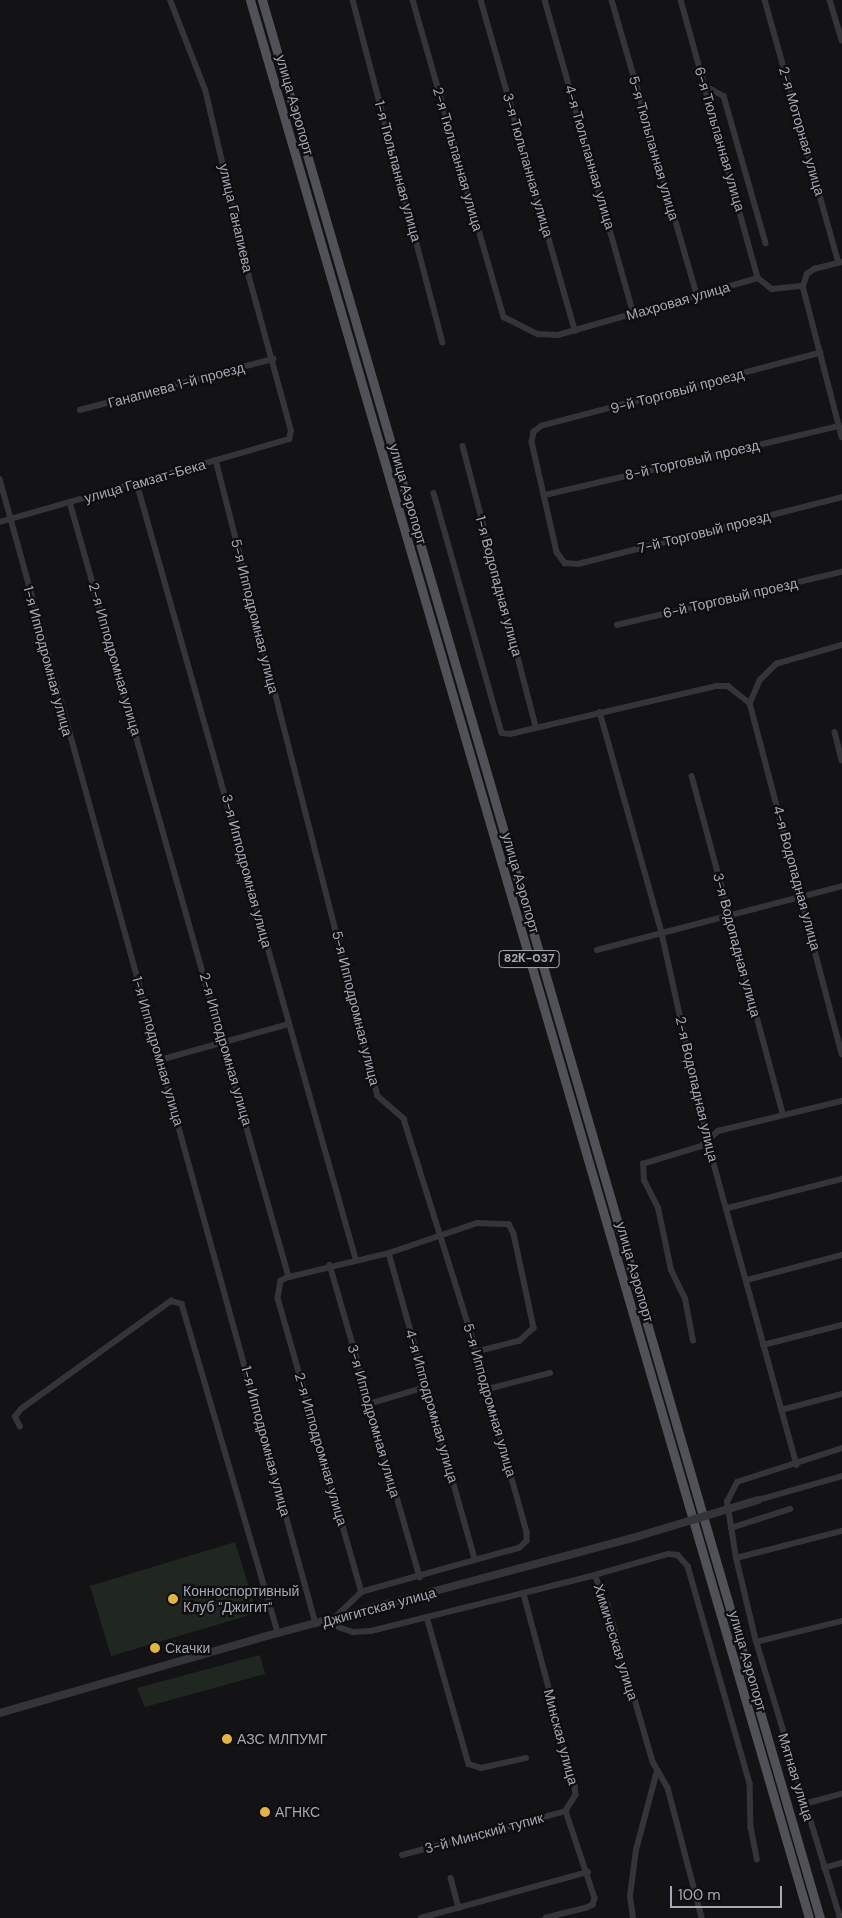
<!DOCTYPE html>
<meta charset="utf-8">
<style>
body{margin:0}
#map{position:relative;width:842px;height:1918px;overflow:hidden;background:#131315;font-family:"DM Sans",sans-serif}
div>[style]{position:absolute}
.green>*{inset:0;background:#202721}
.minor>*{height:5.5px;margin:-2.75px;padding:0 2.75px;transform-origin:2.75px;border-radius:2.75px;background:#343539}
.tertiary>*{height:8px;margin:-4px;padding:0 4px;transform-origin:4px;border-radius:4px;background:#343539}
.primary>*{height:9px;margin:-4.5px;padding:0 4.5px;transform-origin:4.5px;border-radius:4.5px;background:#515258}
.tertiary-bridge>*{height:8px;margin:-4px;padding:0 4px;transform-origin:4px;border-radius:4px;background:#343539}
.dots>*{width:14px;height:14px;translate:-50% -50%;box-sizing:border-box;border:2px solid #0e0e10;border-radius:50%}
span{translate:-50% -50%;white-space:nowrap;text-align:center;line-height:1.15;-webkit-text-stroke:4.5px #0e0e10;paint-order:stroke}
.shield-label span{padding:1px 4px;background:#0e0e10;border:1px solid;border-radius:4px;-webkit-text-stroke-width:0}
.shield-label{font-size:12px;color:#a6a9b4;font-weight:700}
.street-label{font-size:14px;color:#a6a9b4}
.poi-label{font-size:14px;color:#a6a9b4}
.left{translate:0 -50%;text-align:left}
.scale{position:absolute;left:670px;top:1886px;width:112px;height:22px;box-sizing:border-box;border:2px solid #a6a9b4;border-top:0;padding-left:6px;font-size:15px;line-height:18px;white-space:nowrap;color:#a6a9b4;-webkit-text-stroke:4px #0e0e10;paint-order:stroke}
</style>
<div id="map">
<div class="green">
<i style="clip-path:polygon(235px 1542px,257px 1613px,111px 1656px,90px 1586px)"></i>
<i style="clip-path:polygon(260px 1655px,265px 1674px,145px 1707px,137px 1688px)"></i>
</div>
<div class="minor">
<i style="left:353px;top:0;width:354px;rotate:75.3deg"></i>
<i style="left:413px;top:0;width:330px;rotate:74deg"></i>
<i style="left:504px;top:317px;width:38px;rotate:27deg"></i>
<i style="left:538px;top:334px;width:20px;rotate:3deg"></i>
<i style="left:558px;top:335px;width:208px;rotate:-15.9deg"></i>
<i style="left:758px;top:278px;width:18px;rotate:38deg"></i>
<i style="left:772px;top:289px;width:31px;rotate:-6deg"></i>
<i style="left:803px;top:286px;width:13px;rotate:-72deg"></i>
<i style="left:807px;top:274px;width:9px;rotate:-36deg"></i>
<i style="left:814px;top:269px;width:29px;rotate:-14deg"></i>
<i style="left:481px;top:0;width:344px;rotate:74.1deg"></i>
<i style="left:545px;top:0;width:326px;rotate:74.2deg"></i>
<i style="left:612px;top:0;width:307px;rotate:73.9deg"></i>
<i style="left:681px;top:0;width:288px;rotate:74.5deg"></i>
<i style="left:765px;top:0;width:273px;rotate:74.3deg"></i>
<i style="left:830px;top:0;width:42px;rotate:73.3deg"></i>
<i style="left:705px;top:86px;width:21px;rotate:28deg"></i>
<i style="left:724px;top:96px;width:153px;rotate:74.1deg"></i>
<i style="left:803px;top:286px;width:156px;rotate:75.5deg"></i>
<i style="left:821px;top:353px;width:288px;rotate:165.3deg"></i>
<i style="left:542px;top:426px;width:10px;rotate:143deg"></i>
<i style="left:534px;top:432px;width:10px;rotate:101deg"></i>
<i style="left:532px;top:442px;width:113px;rotate:77.2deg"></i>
<i style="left:557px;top:552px;width:14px;rotate:54deg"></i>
<i style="left:565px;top:563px;width:13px;rotate:4deg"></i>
<i style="left:578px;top:564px;width:272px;rotate:-14.2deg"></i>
<i style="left:80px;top:410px;width:200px;rotate:-14.8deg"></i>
<i style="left:463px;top:446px;width:289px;rotate:75.4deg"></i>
<i style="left:216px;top:460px;width:656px;rotate:75.71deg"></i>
<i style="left:378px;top:1096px;width:35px;rotate:41deg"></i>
<i style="left:404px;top:1119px;width:244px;rotate:72.6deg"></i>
<i style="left:477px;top:1352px;width:187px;rotate:74.5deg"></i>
<i style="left:527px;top:1532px;width:9px;rotate:90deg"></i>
<i style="left:527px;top:1541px;width:10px;rotate:135deg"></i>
<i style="left:520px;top:1548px;width:164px;rotate:164.4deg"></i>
<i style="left:362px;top:1592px;width:37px;rotate:136deg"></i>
<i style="left:0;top:479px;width:1188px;rotate:74.57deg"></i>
<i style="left:137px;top:483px;width:806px;rotate:74.24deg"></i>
<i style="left:434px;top:493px;width:249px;rotate:74.2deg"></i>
<i style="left:502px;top:733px;width:8px;rotate:7deg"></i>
<i style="left:510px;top:734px;width:212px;rotate:-13.1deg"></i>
<i style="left:717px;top:686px;width:11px"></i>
<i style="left:728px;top:686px;width:28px;rotate:38deg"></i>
<i style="left:545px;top:495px;width:302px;rotate:-13.2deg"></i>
<i style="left:70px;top:502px;width:805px;rotate:74.22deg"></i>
<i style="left:289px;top:1277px;width:9px;rotate:153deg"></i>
<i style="left:281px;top:1281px;width:17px;rotate:100deg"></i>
<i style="left:278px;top:1298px;width:306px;rotate:74.1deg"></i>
<i style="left:0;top:522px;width:301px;rotate:-16deg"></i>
<i style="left:289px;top:439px;width:8px;rotate:-76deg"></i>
<i style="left:291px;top:431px;width:160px;rotate:-105.3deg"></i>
<i style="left:249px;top:277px;width:192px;rotate:-103.2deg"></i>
<i style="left:205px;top:90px;width:97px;rotate:-111.3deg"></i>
<i style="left:617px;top:625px;width:231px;rotate:-13.3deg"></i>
<i style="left:750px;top:703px;width:363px;rotate:75.3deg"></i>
<i style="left:750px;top:703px;width:25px;rotate:-67deg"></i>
<i style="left:760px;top:680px;width:23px;rotate:-45deg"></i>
<i style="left:776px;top:664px;width:69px;rotate:-16.1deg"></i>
<i style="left:600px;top:712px;width:230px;rotate:74.3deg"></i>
<i style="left:662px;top:933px;width:214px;rotate:77.6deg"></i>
<i style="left:708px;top:1142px;width:335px;rotate:74.6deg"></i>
<i style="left:835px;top:732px;width:29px;rotate:76deg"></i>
<i style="left:692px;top:776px;width:350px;rotate:74.9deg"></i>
<i style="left:597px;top:950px;width:253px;rotate:-14.6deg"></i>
<i style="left:160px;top:1060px;width:134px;rotate:-15.6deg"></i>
<i style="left:728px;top:1208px;width:118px;rotate:-14.3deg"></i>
<i style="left:389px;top:1253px;width:318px;rotate:74.3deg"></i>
<i style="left:330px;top:1265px;width:325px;rotate:73.9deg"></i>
<i style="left:289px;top:1277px;width:103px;rotate:-13.5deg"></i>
<i style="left:389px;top:1253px;width:93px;rotate:-18.8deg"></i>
<i style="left:477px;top:1223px;width:32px;rotate:2deg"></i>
<i style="left:509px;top:1224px;width:11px;rotate:63deg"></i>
<i style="left:514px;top:1234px;width:96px;rotate:78deg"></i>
<i style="left:534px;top:1328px;width:19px;rotate:137deg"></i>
<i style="left:520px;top:1341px;width:44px;rotate:165.7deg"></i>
<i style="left:747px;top:1280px;width:98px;rotate:-14.7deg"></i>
<i style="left:693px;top:1341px;width:43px;rotate:-100.8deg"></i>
<i style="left:685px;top:1299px;width:32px;rotate:-116deg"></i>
<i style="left:671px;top:1270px;width:63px;rotate:-101.8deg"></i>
<i style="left:658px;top:1208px;width:30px;rotate:-117deg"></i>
<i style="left:644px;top:1181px;width:17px;rotate:-93deg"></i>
<i style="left:643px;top:1164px;width:61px;rotate:-17.2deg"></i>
<i style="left:701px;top:1146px;width:23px;rotate:-41deg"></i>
<i style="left:718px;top:1131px;width:128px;rotate:-13.6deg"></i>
<i style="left:763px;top:1345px;width:81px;rotate:-14.2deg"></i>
<i style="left:488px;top:1389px;width:64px;rotate:-14.5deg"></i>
<i style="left:369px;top:1404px;width:59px;rotate:-16.6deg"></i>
<i style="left:781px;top:1410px;width:63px;rotate:-14.7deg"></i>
<i style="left:20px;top:1427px;width:11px;rotate:-117deg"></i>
<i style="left:15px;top:1417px;width:10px;rotate:-53deg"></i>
<i style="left:21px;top:1409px;width:185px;rotate:-35.8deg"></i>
<i style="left:171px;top:1301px;width:11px;rotate:15deg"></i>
<i style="left:182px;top:1304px;width:343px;rotate:73.7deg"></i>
<i style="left:758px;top:1500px;width:87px;rotate:-15.9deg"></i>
<i style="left:731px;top:1528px;width:62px;rotate:-17.9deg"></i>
<i style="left:736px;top:1558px;width:109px;rotate:-14.3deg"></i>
<i style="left:595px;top:1575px;width:76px;rotate:-16deg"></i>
<i style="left:668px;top:1554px;width:10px;rotate:6deg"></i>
<i style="left:678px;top:1555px;width:15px;rotate:48deg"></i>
<i style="left:688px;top:1566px;width:227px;rotate:74.1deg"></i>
<i style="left:750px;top:1784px;width:43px;rotate:88.7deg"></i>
<i style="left:751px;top:1827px;width:33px;rotate:79deg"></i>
<i style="left:524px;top:1594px;width:199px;rotate:75.1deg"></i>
<i style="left:575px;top:1786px;width:9px;rotate:84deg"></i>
<i style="left:576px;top:1795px;width:19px;rotate:122deg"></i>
<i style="left:566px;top:1811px;width:92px;rotate:71.6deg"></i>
<i style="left:595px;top:1898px;width:7px;rotate:106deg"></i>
<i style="left:593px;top:1905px;width:7px;rotate:153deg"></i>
<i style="left:587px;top:1908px;width:42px;rotate:166.3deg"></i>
<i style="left:427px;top:1617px;width:153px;rotate:74.1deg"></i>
<i style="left:469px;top:1764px;width:13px;rotate:18deg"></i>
<i style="left:481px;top:1768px;width:46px;rotate:-12.5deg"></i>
<i style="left:324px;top:1622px;width:31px;rotate:19deg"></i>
<i style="left:353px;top:1632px;width:18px;rotate:-3deg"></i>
<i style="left:371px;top:1631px;width:231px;rotate:-14deg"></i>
<i style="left:595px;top:1575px;width:34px;rotate:67deg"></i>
<i style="left:608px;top:1606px;width:162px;rotate:73.9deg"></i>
<i style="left:653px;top:1762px;width:30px;rotate:60deg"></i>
<i style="left:668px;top:1788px;width:134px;rotate:75.3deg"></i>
<i style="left:756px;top:1642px;width:89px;rotate:-13.7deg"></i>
<i style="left:804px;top:1804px;width:39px;rotate:-15deg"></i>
<i style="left:402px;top:1855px;width:170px;rotate:-15deg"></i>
<i style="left:824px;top:1868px;width:19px;rotate:-16deg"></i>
<i style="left:451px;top:1878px;width:31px;rotate:75deg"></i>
<i style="left:421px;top:1918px;width:173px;rotate:-15.4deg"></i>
<i style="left:633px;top:1918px;width:22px;rotate:-98deg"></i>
<i style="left:630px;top:1896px;width:46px;rotate:-82.6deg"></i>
<i style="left:636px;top:1850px;width:82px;rotate:-75.1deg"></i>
<i style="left:840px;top:1918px;width:288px;rotate:-106.9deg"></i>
<i style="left:756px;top:1642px;width:86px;rotate:-103.4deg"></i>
<i style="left:736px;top:1558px;width:57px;rotate:-99.1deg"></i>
<i style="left:727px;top:1502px;width:22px;rotate:-63deg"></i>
<i style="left:737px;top:1482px;width:110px;rotate:-17.9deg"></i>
</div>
<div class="tertiary">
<i style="left:0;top:1713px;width:289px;rotate:-16.1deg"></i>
<i style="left:278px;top:1633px;width:374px;rotate:-15deg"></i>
</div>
<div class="primary">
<i style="left:250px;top:0;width:1998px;rotate:73.75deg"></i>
<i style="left:262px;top:0;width:1998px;rotate:73.78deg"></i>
</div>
<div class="tertiary-bridge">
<i style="left:639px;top:1536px;width:124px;rotate:-16.8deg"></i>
</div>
<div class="dots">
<i style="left:173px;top:1599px;background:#e4b43b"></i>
<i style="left:155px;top:1648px;background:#e4b43b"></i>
<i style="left:227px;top:1739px;background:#e4b43b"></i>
<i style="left:265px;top:1812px;background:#e4b43b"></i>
</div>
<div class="shield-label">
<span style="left:529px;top:959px">82К-037</span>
</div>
<div class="street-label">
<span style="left:295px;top:105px;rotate:74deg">улица Аэропорт</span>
<span style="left:802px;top:131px;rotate:74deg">2-я Моторная улица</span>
<span style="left:720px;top:139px;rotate:74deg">6-я Тюльпанная улица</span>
<span style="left:654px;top:148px;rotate:74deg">5-я Тюльпанная улица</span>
<span style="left:590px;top:157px;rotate:74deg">4-я Тюльпанная улица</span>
<span style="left:458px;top:159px;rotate:74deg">2-я Тюльпанная улица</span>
<span style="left:528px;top:165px;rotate:74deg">3-я Тюльпанная улица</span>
<span style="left:398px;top:171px;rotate:75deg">1-я Тюльпанная улица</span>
<span style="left:236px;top:218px;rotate:77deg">улица Ганапиева</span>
<span style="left:678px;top:301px;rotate:-16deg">Махровая улица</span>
<span style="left:176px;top:385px;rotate:-15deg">Ганапиева 1-й проезд</span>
<span style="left:677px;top:391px;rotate:-15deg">9-й Торговый проезд</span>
<span style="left:692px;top:460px;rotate:-13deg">8-й Торговый проезд</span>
<span style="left:145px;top:481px;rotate:-16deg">улица Гамзат-Бека</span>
<span style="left:408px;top:494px;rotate:74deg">улица Аэропорт</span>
<span style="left:704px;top:532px;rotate:-14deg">7-й Торговый проезд</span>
<span style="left:499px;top:586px;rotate:75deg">1-я Водопадная улица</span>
<span style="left:730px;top:598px;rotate:-13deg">6-й Торговый проезд</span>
<span style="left:255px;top:616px;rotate:76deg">5-я Ипподромная улица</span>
<span style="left:115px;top:659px;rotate:74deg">2-я Ипподромная улица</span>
<span style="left:48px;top:661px;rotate:75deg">1-я Ипподромная улица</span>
<span style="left:247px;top:871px;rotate:75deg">3-я Ипподромная улица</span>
<span style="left:797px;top:878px;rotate:75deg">4-я Водопадная улица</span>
<span style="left:521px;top:883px;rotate:74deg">улица Аэропорт</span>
<span style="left:737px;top:945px;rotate:75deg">3-я Водопадная улица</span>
<span style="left:356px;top:1008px;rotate:76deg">5-я Ипподромная улица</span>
<span style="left:226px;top:1049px;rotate:74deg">2-я Ипподромная улица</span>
<span style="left:158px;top:1051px;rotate:74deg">1-я Ипподромная улица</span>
<span style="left:697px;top:1089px;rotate:77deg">2-я Водопадная улица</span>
<span style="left:635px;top:1272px;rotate:74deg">улица Аэропорт</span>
<span style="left:490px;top:1400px;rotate:74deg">5-я Ипподромная улица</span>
<span style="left:432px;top:1406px;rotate:74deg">4-я Ипподромная улица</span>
<span style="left:374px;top:1421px;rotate:74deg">3-я Ипподромная улица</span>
<span style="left:266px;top:1441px;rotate:75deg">1-я Ипподромная улица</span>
<span style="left:321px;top:1449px;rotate:74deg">2-я Ипподромная улица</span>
<span style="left:379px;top:1607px;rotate:-15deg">Джигитская улица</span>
<span style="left:616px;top:1642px;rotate:73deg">Химическая улица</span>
<span style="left:748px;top:1661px;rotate:74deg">улица Аэропорт</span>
<span style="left:561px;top:1737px;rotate:75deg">Минская улица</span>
<span style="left:796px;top:1777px;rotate:73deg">Мятная улица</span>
<span style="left:484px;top:1833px;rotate:-15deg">3-й Минский тупик</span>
</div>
<div class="poi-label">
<span class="left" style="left:183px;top:1599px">Конноспортивный<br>Клуб "Джигит"</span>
<span class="left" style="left:165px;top:1648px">Скачки</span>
<span class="left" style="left:237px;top:1739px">АЗС МЛПУМГ</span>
<span class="left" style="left:275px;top:1812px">АГНКС</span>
</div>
<div class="scale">100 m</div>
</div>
